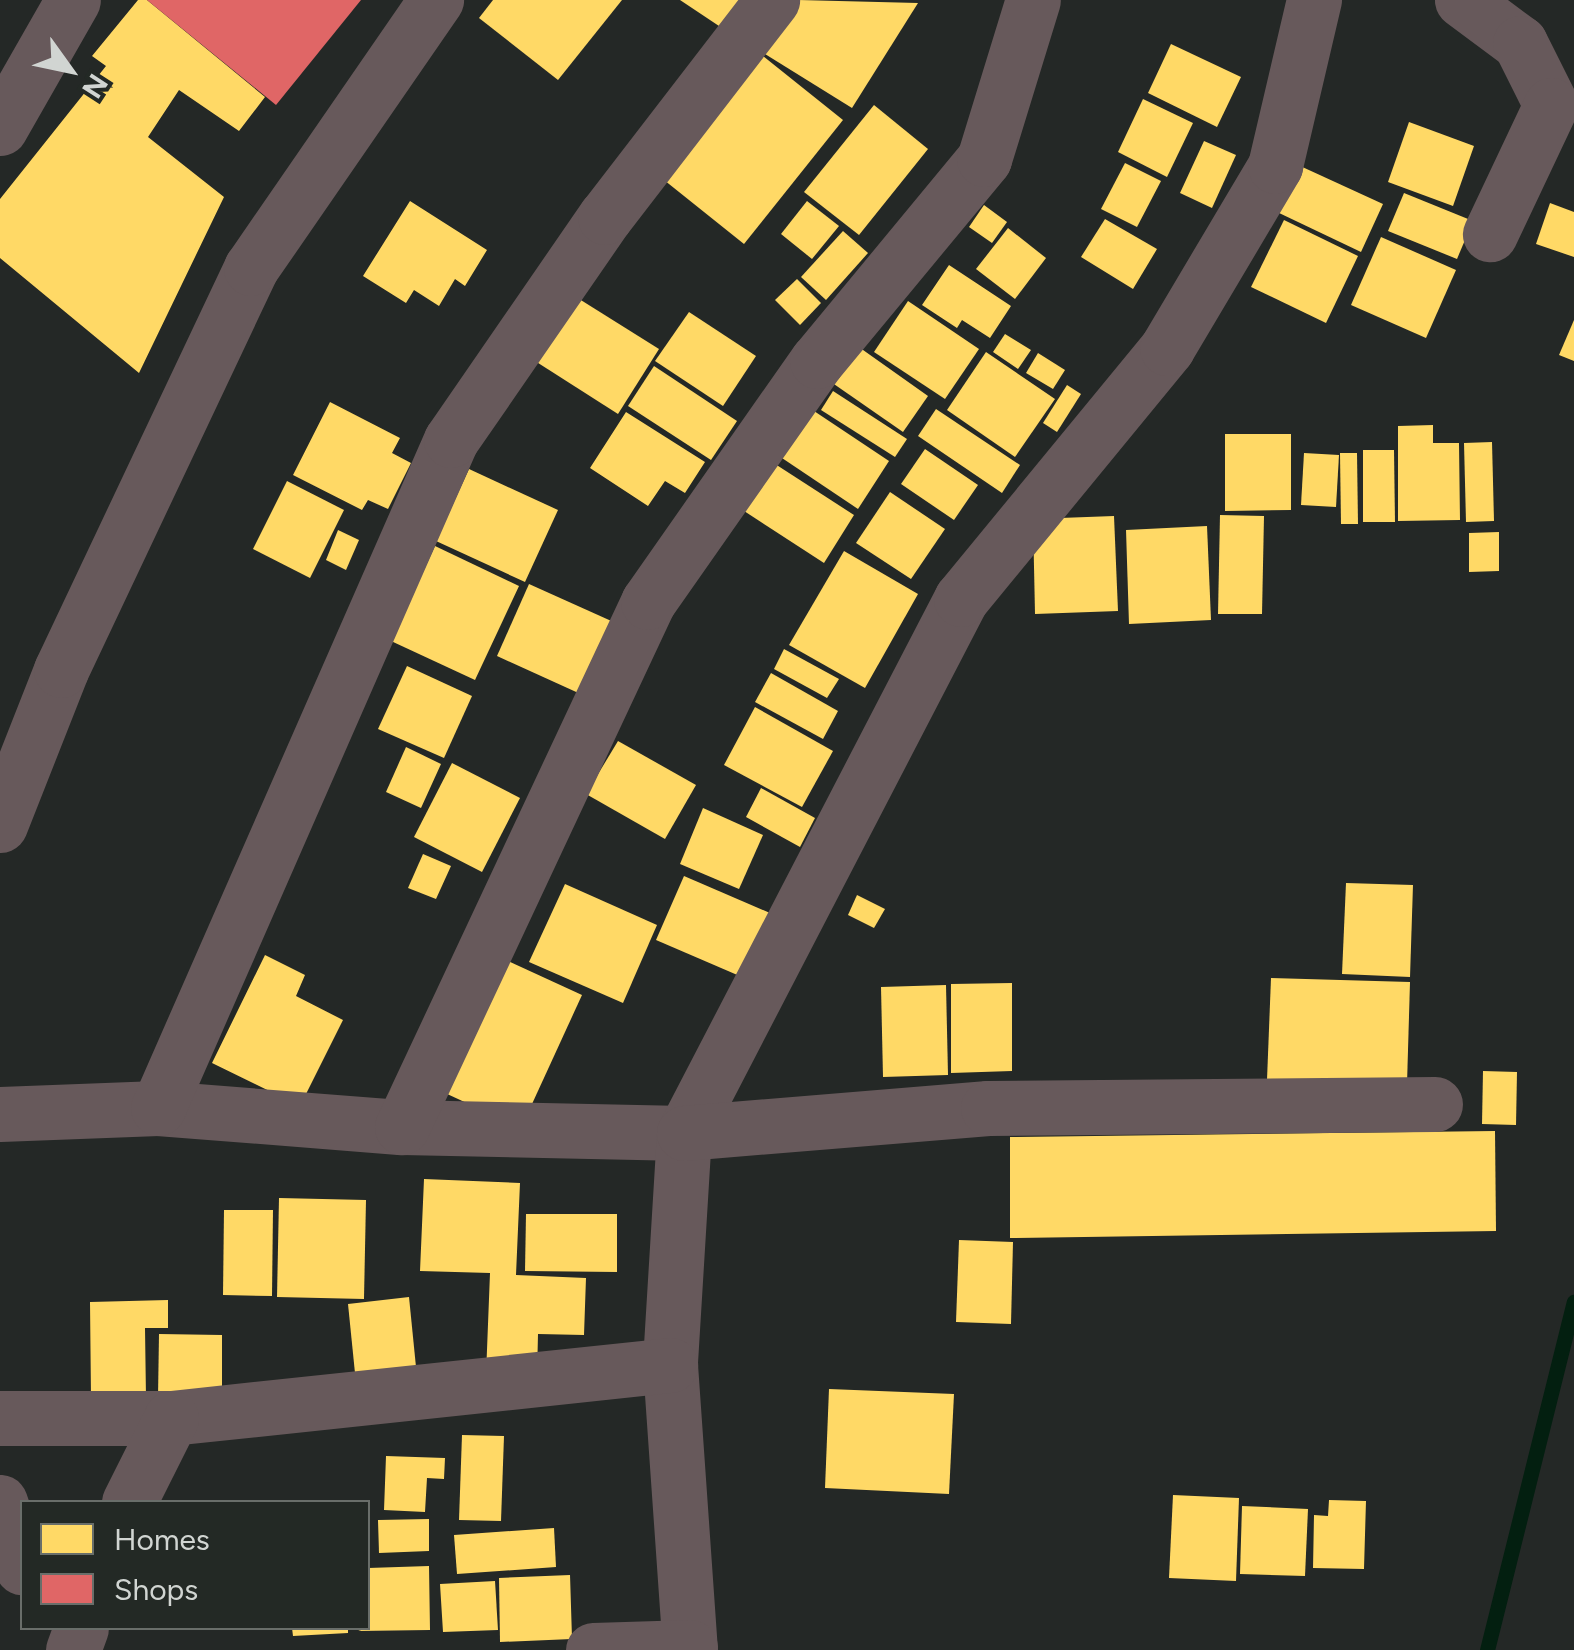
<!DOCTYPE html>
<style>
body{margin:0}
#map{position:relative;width:1574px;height:1650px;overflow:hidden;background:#242826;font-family:Figtree,sans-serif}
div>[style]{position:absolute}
.homes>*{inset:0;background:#ffd966}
.shops>*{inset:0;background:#e06666}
.stream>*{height:15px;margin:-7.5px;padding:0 7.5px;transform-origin:7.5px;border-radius:7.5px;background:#031f10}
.minor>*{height:55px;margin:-27.5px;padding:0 27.5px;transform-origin:27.5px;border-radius:27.5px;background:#67595b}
span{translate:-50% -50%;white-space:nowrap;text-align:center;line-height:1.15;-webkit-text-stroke:10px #232925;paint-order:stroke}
.legend{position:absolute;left:20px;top:1500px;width:350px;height:130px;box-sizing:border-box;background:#232925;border:2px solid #696e6a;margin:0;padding:12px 18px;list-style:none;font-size:30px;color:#d1d5d2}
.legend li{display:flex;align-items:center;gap:20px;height:50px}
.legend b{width:50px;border:2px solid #696e6a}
.north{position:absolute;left:20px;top:20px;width:100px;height:100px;-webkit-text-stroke:8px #232925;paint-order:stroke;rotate:123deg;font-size:28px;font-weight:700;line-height:40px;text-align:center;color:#d1d5d2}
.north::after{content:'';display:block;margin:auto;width:35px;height:45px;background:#d1d5d2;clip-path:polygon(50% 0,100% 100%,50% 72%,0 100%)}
</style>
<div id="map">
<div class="homes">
<i style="clip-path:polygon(138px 0,147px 0,265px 97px,239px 131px,179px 90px,148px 137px,224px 197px,139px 373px,0 258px,0 199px,106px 66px,92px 56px)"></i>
<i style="clip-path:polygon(493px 0,622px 0,558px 80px,479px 18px)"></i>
<i style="clip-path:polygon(680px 0,741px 0,722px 28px)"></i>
<i style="clip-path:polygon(799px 0,918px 3px,852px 108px,765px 54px)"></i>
<i style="clip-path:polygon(1171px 44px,1241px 77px,1217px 127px,1148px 93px)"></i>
<i style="clip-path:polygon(763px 56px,843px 120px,744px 244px,664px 180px)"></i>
<i style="clip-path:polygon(1143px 99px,1193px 123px,1167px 177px,1118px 152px)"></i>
<i style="clip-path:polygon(874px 105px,928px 149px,859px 235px,804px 192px)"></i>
<i style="clip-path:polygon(1409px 122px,1474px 146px,1453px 206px,1388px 182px)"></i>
<i style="clip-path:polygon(1204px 141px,1236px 155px,1212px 208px,1180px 193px)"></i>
<i style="clip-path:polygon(1125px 163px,1161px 181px,1137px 227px,1101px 209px)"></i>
<i style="clip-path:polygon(1298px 165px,1383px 204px,1361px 252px,1277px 212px)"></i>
<i style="clip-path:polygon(1404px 193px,1473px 221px,1457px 259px,1388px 231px)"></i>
<i style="clip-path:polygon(410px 201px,487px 250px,465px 286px,455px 279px,439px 306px,414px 290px,406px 303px,363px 276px)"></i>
<i style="clip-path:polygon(807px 201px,839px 226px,812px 259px,781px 234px)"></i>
<i style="clip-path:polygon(1550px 203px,1574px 212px,1574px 257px,1536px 244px)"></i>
<i style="clip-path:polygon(984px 205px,1007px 222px,992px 243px,969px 227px)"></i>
<i style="clip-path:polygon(1105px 219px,1157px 249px,1133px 289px,1081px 257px)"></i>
<i style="clip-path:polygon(1284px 220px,1358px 256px,1326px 323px,1251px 287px)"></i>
<i style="clip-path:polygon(1008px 228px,1046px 258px,1015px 299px,976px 269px)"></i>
<i style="clip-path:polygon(843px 231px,868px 253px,826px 300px,801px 277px)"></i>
<i style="clip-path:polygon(1381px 237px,1456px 270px,1426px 338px,1351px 305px)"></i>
<i style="clip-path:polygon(949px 265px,1011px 306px,990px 338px,962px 320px,957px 328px,922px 305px)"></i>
<i style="clip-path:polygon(797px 279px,821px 303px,800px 325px,775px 300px)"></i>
<i style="clip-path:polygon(576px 297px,659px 349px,618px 414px,535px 361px)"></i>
<i style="clip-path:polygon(908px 301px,979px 349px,945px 399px,874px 352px)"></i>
<i style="clip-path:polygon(689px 312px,756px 356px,723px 406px,655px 361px)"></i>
<i style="clip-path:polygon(1574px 320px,1574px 361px,1559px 355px)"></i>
<i style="clip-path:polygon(1005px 334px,1031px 350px,1018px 369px,993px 352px)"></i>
<i style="clip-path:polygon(856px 345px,928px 396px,903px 432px,831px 382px)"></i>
<i style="clip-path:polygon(986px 352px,1055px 399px,1015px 457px,947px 410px)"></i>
<i style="clip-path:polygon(1038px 353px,1065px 370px,1053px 389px,1026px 373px)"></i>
<i style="clip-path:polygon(654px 366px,737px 421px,711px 460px,628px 406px)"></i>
<i style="clip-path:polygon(1067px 385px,1081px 394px,1057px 432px,1043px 423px)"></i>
<i style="clip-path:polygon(833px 391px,907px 439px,895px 457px,821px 410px)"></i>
<i style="clip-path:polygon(330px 402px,400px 438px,392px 453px,411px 463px,388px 509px,368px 500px,362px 510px,293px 475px)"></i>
<i style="clip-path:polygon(808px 407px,889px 461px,858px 509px,776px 454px)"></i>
<i style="clip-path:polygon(936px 409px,1020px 465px,1002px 493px,918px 436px)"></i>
<i style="clip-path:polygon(626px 412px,705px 462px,685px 493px,665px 481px,648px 506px,590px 468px)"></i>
<i style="clip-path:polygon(1433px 425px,1433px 443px,1459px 443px,1460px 520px,1398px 521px,1398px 426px)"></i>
<i style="clip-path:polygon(1225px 434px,1291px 434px,1291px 510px,1225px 511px)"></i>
<i style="clip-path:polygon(1492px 442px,1494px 521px,1466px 522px,1464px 443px)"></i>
<i style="clip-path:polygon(925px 449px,978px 485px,954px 520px,901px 484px)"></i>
<i style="clip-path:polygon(1363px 450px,1394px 450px,1395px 522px,1363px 522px)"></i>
<i style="clip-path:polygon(1304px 453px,1339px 455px,1336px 507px,1301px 505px)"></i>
<i style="clip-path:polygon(1340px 453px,1357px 453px,1358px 524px,1341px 524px)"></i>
<i style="clip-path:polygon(772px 462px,854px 515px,824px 563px,741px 509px)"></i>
<i style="clip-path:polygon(469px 469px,558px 510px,525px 582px,436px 541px)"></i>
<i style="clip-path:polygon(287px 481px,344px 510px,310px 578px,253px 549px)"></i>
<i style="clip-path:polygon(890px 492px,945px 529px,911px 579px,856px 543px)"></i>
<i style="clip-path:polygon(1220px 515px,1264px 516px,1262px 614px,1218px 614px)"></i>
<i style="clip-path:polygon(1114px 516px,1118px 611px,1035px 614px,1033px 519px)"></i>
<i style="clip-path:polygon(1207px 526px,1211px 620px,1129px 624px,1126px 530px)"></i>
<i style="clip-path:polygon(338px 530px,359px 540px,346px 570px,326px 560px)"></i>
<i style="clip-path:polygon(1499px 532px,1499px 571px,1469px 572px,1469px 533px)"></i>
<i style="clip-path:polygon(435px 546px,519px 586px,475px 680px,391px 641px)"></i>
<i style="clip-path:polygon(844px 551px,918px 594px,865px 688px,789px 645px)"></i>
<i style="clip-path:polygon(529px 584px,618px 624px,585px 696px,497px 656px)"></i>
<i style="clip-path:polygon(784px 649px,839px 679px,827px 698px,774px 669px)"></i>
<i style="clip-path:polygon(407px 666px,472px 696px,444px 758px,378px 729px)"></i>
<i style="clip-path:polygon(771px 673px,838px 711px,823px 739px,755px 702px)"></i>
<i style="clip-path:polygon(755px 707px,833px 751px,802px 807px,724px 765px)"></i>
<i style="clip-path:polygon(618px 741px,696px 785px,665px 839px,586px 794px)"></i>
<i style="clip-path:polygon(406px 747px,441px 764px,421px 808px,386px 792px)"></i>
<i style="clip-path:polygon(452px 763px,520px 798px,482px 872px,414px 837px)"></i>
<i style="clip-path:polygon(761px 788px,815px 818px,800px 847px,746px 817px)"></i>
<i style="clip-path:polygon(703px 808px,763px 835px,739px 889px,680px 864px)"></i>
<i style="clip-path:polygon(423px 854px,451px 866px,436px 899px,408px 888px)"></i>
<i style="clip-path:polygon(684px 876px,770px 913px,742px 977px,656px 940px)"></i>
<i style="clip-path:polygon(1346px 883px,1413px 885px,1410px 977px,1342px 974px)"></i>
<i style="clip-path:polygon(565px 884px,657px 925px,623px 1003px,529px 962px)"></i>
<i style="clip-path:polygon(857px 895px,885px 909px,874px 928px,848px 915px)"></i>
<i style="clip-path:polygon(493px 954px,582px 995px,521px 1128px,432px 1087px)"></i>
<i style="clip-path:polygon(265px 955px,305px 975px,296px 996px,343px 1020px,300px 1106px,212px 1063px)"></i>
<i style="clip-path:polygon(1271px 978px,1410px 982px,1407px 1084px,1267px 1080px)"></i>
<i style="clip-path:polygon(1012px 983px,1012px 1071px,951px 1073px,951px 984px)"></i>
<i style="clip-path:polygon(946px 985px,948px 1075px,883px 1077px,881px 987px)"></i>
<i style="clip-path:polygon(1483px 1071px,1517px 1072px,1516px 1125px,1482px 1124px)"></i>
<i style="clip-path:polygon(1495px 1131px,1496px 1231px,1010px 1238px,1010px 1137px)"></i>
<i style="clip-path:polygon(424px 1179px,520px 1183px,516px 1275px,586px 1278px,584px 1335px,538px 1334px,537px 1377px,486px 1375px,490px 1273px,420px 1271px)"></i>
<i style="clip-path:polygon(279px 1198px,366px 1200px,364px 1299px,277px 1297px)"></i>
<i style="clip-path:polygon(224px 1210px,273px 1210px,272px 1296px,223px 1295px)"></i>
<i style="clip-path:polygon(526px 1214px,617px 1214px,617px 1272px,525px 1271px)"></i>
<i style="clip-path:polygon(959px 1240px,1013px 1242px,1011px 1324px,956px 1322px)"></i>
<i style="clip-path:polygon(409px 1297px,417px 1377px,356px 1383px,348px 1304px)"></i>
<i style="clip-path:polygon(168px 1300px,168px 1328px,145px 1328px,146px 1398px,91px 1399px,90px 1302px)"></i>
<i style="clip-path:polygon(159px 1334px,222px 1335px,222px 1397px,158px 1397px)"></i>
<i style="clip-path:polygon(829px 1389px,954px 1394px,949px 1494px,825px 1488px)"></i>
<i style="clip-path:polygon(462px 1435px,504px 1436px,501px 1521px,459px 1520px)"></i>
<i style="clip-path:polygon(386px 1456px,445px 1458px,444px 1479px,427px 1478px,425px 1512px,384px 1510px)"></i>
<i style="clip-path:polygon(1173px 1495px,1239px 1498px,1236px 1581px,1169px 1578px)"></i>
<i style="clip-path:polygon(1329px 1500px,1366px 1501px,1364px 1569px,1313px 1568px,1314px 1515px,1328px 1516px)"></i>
<i style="clip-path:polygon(1242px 1506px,1308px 1509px,1305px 1576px,1240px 1574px)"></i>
<i style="clip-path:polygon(429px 1519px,429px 1551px,379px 1553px,378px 1520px)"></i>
<i style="clip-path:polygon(554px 1528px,556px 1567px,457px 1574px,454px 1535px)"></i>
<i style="clip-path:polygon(429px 1566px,430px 1630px,358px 1631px,368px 1628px,368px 1568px)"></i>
<i style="clip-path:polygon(570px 1575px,572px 1639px,500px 1642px,499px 1578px)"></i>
<i style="clip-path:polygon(495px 1581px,498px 1630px,443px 1632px,440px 1584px)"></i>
<i style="clip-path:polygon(292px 1628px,348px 1628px,348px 1633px,293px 1636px)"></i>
</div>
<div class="shops">
<i style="clip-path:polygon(147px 0,361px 0,276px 105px)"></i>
</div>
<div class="stream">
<i style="left:1487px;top:1650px;width:359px;rotate:-76deg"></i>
</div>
<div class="minor">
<i style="left:1462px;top:0;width:72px;rotate:36.6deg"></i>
<i style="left:1520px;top:43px;width:69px;rotate:63.4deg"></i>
<i style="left:1551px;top:105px;width:143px;rotate:115.3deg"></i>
<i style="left:0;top:128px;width:147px;rotate:-60.3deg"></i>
<i style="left:0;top:825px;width:167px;rotate:-68.5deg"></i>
<i style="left:61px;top:670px;width:445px;rotate:-64.7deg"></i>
<i style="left:251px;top:268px;width:326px;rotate:-55.4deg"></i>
<i style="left:158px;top:1108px;width:245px;rotate:4.5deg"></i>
<i style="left:402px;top:1127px;width:282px;rotate:1.2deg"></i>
<i style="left:684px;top:1133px;width:232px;rotate:93.5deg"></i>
<i style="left:670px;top:1365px;width:286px;rotate:86deg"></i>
<i style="left:0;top:1114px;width:158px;rotate:-2.2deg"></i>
<i style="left:158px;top:1108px;width:729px;rotate:-66.32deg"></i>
<i style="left:451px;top:440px;width:271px;rotate:-55.4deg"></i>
<i style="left:605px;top:217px;width:274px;rotate:-52.4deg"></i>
<i style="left:402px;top:1127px;width:580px;rotate:-64.89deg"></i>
<i style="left:648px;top:602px;width:294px;rotate:-55deg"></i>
<i style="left:817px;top:361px;width:262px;rotate:-50.4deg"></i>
<i style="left:984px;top:159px;width:166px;rotate:-72.9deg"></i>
<i style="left:684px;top:1133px;width:602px;rotate:-62.58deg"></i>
<i style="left:961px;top:599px;width:325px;rotate:-50.6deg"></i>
<i style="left:1167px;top:348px;width:212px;rotate:-59.3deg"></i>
<i style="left:1275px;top:166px;width:171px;rotate:-76.8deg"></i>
<i style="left:684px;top:1133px;width:305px;rotate:-4.7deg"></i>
<i style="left:988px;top:1108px;width:447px;rotate:-0.5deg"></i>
<i style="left:0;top:1418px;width:171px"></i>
<i style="left:171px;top:1418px;width:502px;rotate:-6.06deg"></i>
<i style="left:0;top:1502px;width:69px;rotate:71.3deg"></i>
<i style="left:129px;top:1502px;width:94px;rotate:-63.4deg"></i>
<i style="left:73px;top:1650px;width:23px;rotate:-70deg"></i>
<i style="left:593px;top:1650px;width:97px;rotate:-1.8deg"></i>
</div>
<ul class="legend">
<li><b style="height:28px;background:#ffd966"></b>Homes</li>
<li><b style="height:28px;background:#e06666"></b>Shops</li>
</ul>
<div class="north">N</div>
</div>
